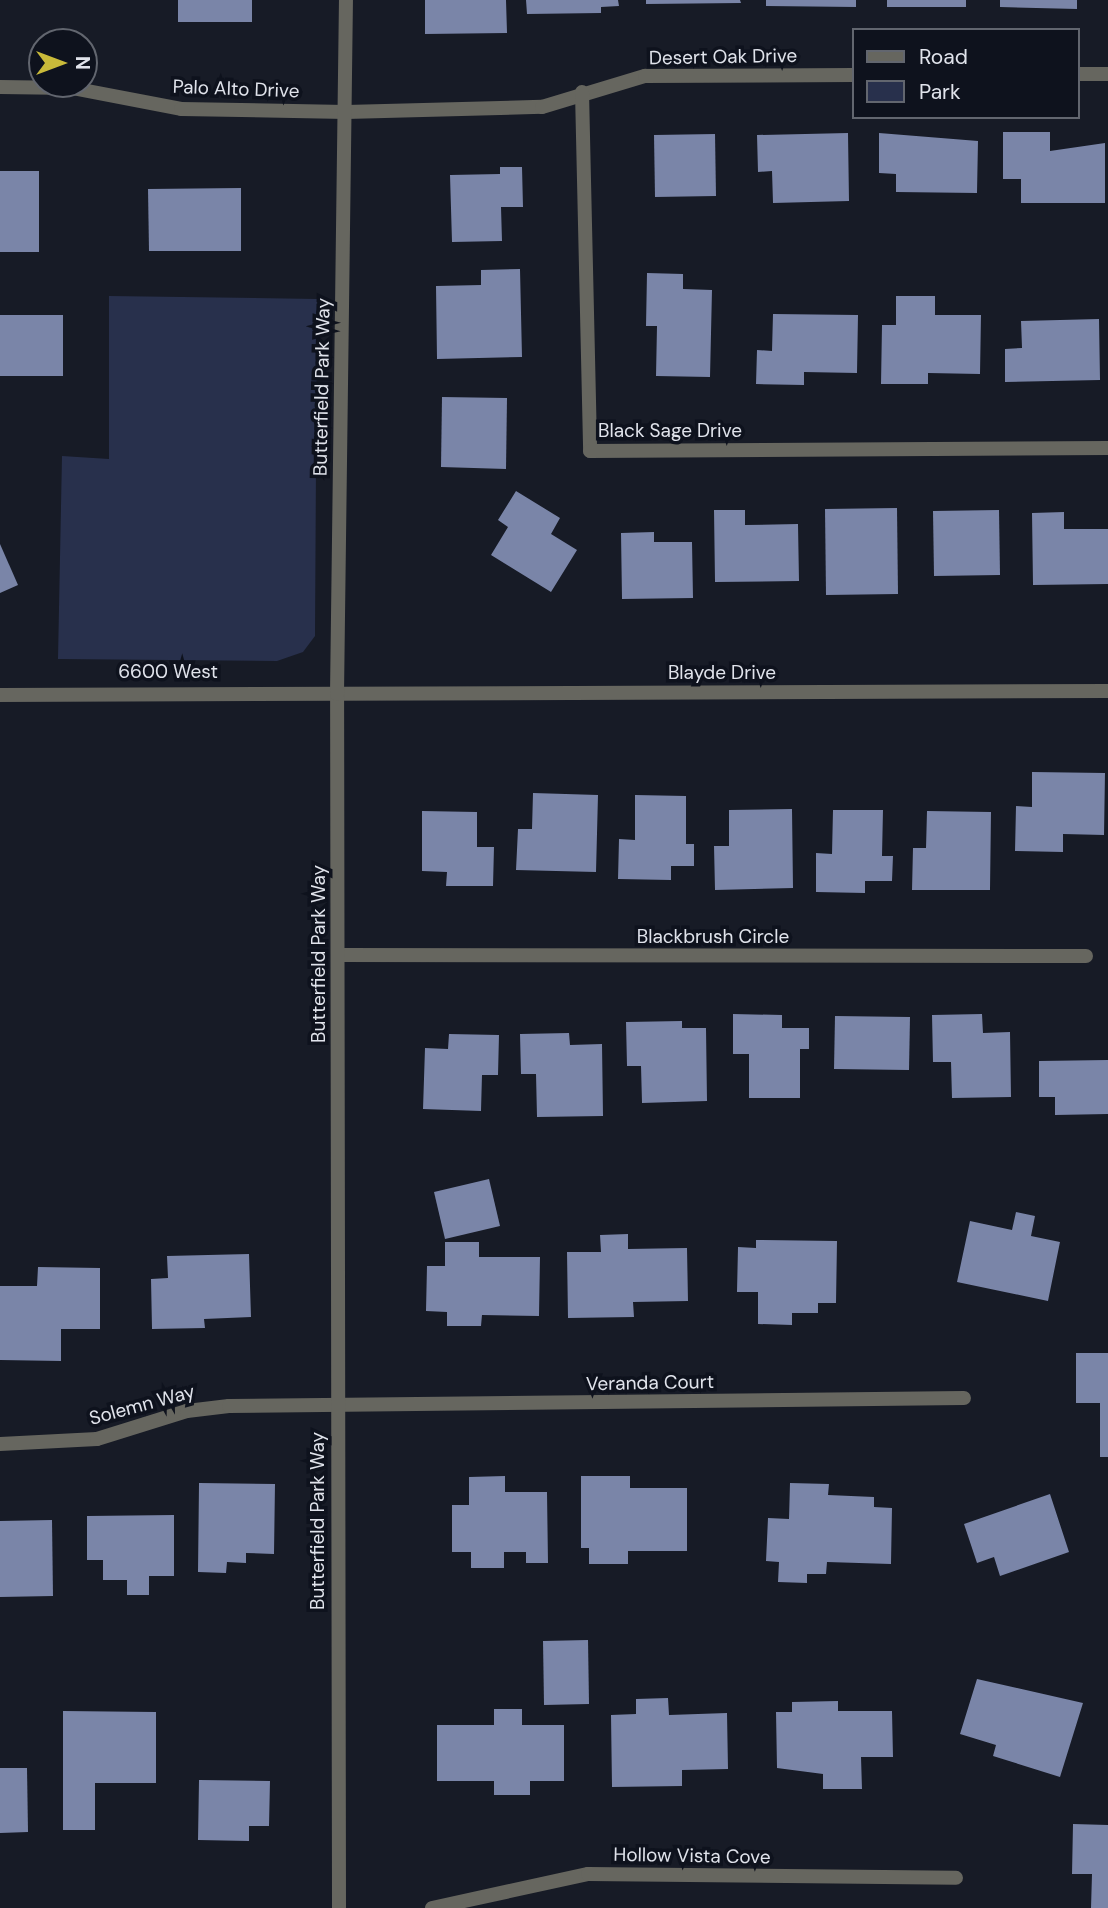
<!DOCTYPE html>
<style>
body{margin:0}
#map{position:relative;width:1108px;height:1908px;overflow:hidden;background:#171b26;font-family:"DM Sans",sans-serif}
div>[style]{position:absolute}
.green>*{inset:0;background:#28304c}
.building>*{inset:0;background:#7a85a8}
.minor>*{height:14px;margin:-7px;padding:0 7px;transform-origin:7px;border-radius:7px;background:#66665f}
.tertiary>*{height:14px;margin:-7px;padding:0 7px;transform-origin:7px;border-radius:7px;background:#66665f}
span{translate:-50% -50%;white-space:nowrap;text-align:center;line-height:1.15;-webkit-text-stroke:7px #0e121d;paint-order:stroke}
.street-label{font-size:19px;color:#e0e3eb}
.legend{position:absolute;left:852px;top:28px;width:228px;height:91px;box-sizing:border-box;background:#0e121d;border:2px solid #62666f;margin:0;padding:9px 12px;list-style:none;font-size:21px;color:#e0e3eb}
.legend li{display:flex;align-items:center;gap:14px;height:35px}
.legend b{width:35px;border:2px solid #62666f}
.north{position:absolute;left:28px;top:28px;width:70px;height:70px;box-sizing:border-box;background:#0e121d;border:2px solid #62666f;border-radius:50%;rotate:90deg;font-size:19px;font-weight:700;line-height:28px;text-align:center;color:#e0e3eb}
.north::after{content:'';display:block;margin:auto;width:24px;height:32px;background:#c9ba3a;clip-path:polygon(50% 0,100% 100%,50% 72%,0 100%)}
</style>
<div id="map">
<div class="green">
<i style="clip-path:polygon(109px 296px,317px 299px,315px 636px,303px 652px,277px 661px,58px 659px,62px 456px,109px 459px)"></i>
</div>
<div class="building">
<i style="clip-path:polygon(178px 0,252px 0,252px 22px,178px 22px)"></i>
<i style="clip-path:polygon(425px 0,506px 0,507px 33px,425px 34px)"></i>
<i style="clip-path:polygon(526px 0,618px 0,619px 6px,601px 7px,601px 13px,527px 14px)"></i>
<i style="clip-path:polygon(646px 0,740px 0,741px 3px,646px 4px)"></i>
<i style="clip-path:polygon(766px 0,856px 0,856px 7px,766px 6px)"></i>
<i style="clip-path:polygon(887px 0,966px 0,966px 7px,887px 7px)"></i>
<i style="clip-path:polygon(1000px 0,1077px 0,1077px 9px,1000px 7px)"></i>
<i style="clip-path:polygon(1003px 132px,1050px 132px,1050px 151px,1105px 143px,1105px 203px,1021px 203px,1021px 179px,1003px 179px)"></i>
<i style="clip-path:polygon(848px 133px,849px 201px,773px 203px,772px 171px,758px 172px,757px 135px)"></i>
<i style="clip-path:polygon(879px 133px,978px 141px,977px 193px,896px 192px,896px 174px,879px 173px)"></i>
<i style="clip-path:polygon(715px 134px,716px 196px,655px 197px,654px 135px)"></i>
<i style="clip-path:polygon(500px 167px,522px 167px,523px 207px,501px 207px,502px 241px,452px 242px,450px 175px,500px 174px)"></i>
<i style="clip-path:polygon(0 171px,39px 171px,39px 252px,0 252px)"></i>
<i style="clip-path:polygon(241px 188px,241px 251px,149px 251px,148px 189px)"></i>
<i style="clip-path:polygon(520px 269px,522px 357px,437px 359px,436px 286px,481px 285px,481px 270px)"></i>
<i style="clip-path:polygon(647px 273px,683px 274px,683px 289px,712px 290px,710px 377px,656px 376px,657px 326px,646px 326px)"></i>
<i style="clip-path:polygon(896px 296px,935px 296px,935px 315px,981px 315px,980px 374px,928px 373px,928px 384px,881px 384px,882px 325px,896px 325px)"></i>
<i style="clip-path:polygon(773px 314px,858px 315px,857px 373px,804px 372px,804px 385px,756px 384px,757px 350px,772px 351px)"></i>
<i style="clip-path:polygon(0 315px,63px 315px,63px 376px,0 376px)"></i>
<i style="clip-path:polygon(1099px 319px,1100px 380px,1005px 382px,1005px 349px,1022px 348px,1021px 321px)"></i>
<i style="clip-path:polygon(442px 397px,507px 398px,506px 469px,441px 467px)"></i>
<i style="clip-path:polygon(516px 491px,560px 518px,551px 534px,577px 550px,551px 592px,491px 555px,508px 527px,498px 520px)"></i>
<i style="clip-path:polygon(897px 508px,898px 594px,826px 595px,825px 509px)"></i>
<i style="clip-path:polygon(714px 510px,745px 510px,745px 525px,798px 524px,799px 581px,715px 582px)"></i>
<i style="clip-path:polygon(999px 510px,1000px 575px,934px 576px,933px 511px)"></i>
<i style="clip-path:polygon(1064px 512px,1064px 529px,1108px 529px,1108px 584px,1033px 585px,1032px 513px)"></i>
<i style="clip-path:polygon(654px 532px,654px 542px,692px 542px,693px 598px,622px 599px,621px 533px)"></i>
<i style="clip-path:polygon(0 544px,18px 585px,0 593px)"></i>
<i style="clip-path:polygon(1032px 772px,1105px 773px,1104px 835px,1063px 834px,1063px 852px,1015px 851px,1016px 806px,1032px 807px)"></i>
<i style="clip-path:polygon(533px 793px,598px 795px,596px 872px,516px 870px,518px 829px,532px 829px)"></i>
<i style="clip-path:polygon(635px 795px,686px 796px,686px 844px,694px 844px,694px 866px,671px 866px,671px 880px,618px 879px,619px 839px,635px 840px)"></i>
<i style="clip-path:polygon(792px 809px,793px 888px,715px 890px,714px 846px,729px 846px,729px 810px)"></i>
<i style="clip-path:polygon(833px 810px,883px 810px,882px 856px,893px 856px,892px 881px,865px 881px,865px 893px,816px 892px,816px 853px,832px 854px)"></i>
<i style="clip-path:polygon(422px 811px,477px 812px,477px 847px,494px 847px,493px 886px,446px 886px,447px 872px,422px 871px)"></i>
<i style="clip-path:polygon(927px 811px,991px 812px,990px 890px,912px 890px,913px 848px,926px 848px)"></i>
<i style="clip-path:polygon(733px 1014px,782px 1015px,782px 1028px,809px 1028px,809px 1049px,800px 1049px,800px 1098px,749px 1098px,749px 1054px,733px 1054px)"></i>
<i style="clip-path:polygon(982px 1014px,983px 1033px,1010px 1032px,1011px 1097px,952px 1098px,951px 1062px,933px 1062px,932px 1015px)"></i>
<i style="clip-path:polygon(835px 1016px,910px 1017px,909px 1070px,834px 1069px)"></i>
<i style="clip-path:polygon(682px 1021px,682px 1028px,706px 1028px,707px 1101px,642px 1103px,641px 1066px,627px 1066px,626px 1022px)"></i>
<i style="clip-path:polygon(569px 1033px,570px 1045px,602px 1044px,603px 1116px,537px 1117px,536px 1074px,521px 1074px,520px 1034px)"></i>
<i style="clip-path:polygon(449px 1034px,499px 1035px,498px 1075px,482px 1075px,481px 1111px,423px 1109px,425px 1048px,448px 1049px)"></i>
<i style="clip-path:polygon(1108px 1060px,1108px 1114px,1055px 1115px,1055px 1097px,1039px 1097px,1039px 1061px)"></i>
<i style="clip-path:polygon(489px 1179px,500px 1226px,445px 1239px,434px 1192px)"></i>
<i style="clip-path:polygon(1016px 1212px,1035px 1216px,1031px 1236px,1060px 1242px,1048px 1301px,957px 1282px,970px 1221px,1012px 1230px)"></i>
<i style="clip-path:polygon(628px 1234px,628px 1249px,687px 1248px,688px 1301px,633px 1302px,634px 1317px,568px 1318px,567px 1252px,601px 1252px,600px 1235px)"></i>
<i style="clip-path:polygon(756px 1240px,837px 1241px,836px 1303px,818px 1303px,818px 1313px,792px 1313px,792px 1325px,758px 1324px,758px 1292px,737px 1292px,738px 1247px,756px 1248px)"></i>
<i style="clip-path:polygon(445px 1242px,479px 1242px,479px 1257px,540px 1257px,539px 1316px,482px 1315px,481px 1326px,447px 1326px,447px 1312px,426px 1311px,427px 1266px,445px 1266px)"></i>
<i style="clip-path:polygon(249px 1254px,251px 1317px,204px 1319px,205px 1328px,152px 1329px,151px 1279px,168px 1278px,167px 1256px)"></i>
<i style="clip-path:polygon(38px 1267px,100px 1268px,100px 1329px,61px 1329px,61px 1361px,0 1360px,0 1286px,37px 1286px)"></i>
<i style="clip-path:polygon(1076px 1353px,1108px 1353px,1108px 1457px,1100px 1457px,1100px 1403px,1076px 1403px)"></i>
<i style="clip-path:polygon(505px 1476px,505px 1492px,547px 1492px,548px 1563px,526px 1563px,526px 1552px,504px 1552px,504px 1568px,471px 1568px,471px 1552px,452px 1552px,452px 1505px,469px 1505px,469px 1477px)"></i>
<i style="clip-path:polygon(581px 1476px,630px 1476px,630px 1488px,687px 1488px,687px 1551px,628px 1551px,628px 1564px,589px 1564px,589px 1548px,581px 1548px)"></i>
<i style="clip-path:polygon(199px 1483px,275px 1484px,274px 1554px,246px 1553px,246px 1563px,227px 1562px,226px 1573px,198px 1572px)"></i>
<i style="clip-path:polygon(790px 1483px,829px 1484px,828px 1495px,874px 1497px,874px 1507px,892px 1508px,891px 1564px,827px 1562px,826px 1574px,807px 1574px,807px 1583px,778px 1582px,779px 1562px,766px 1561px,768px 1518px,789px 1519px)"></i>
<i style="clip-path:polygon(1050px 1494px,1069px 1552px,1000px 1576px,994px 1557px,977px 1563px,964px 1524px)"></i>
<i style="clip-path:polygon(174px 1515px,174px 1576px,149px 1576px,149px 1595px,127px 1595px,127px 1580px,103px 1580px,103px 1560px,87px 1560px,87px 1516px)"></i>
<i style="clip-path:polygon(52px 1520px,53px 1596px,0 1597px,0 1521px)"></i>
<i style="clip-path:polygon(588px 1640px,589px 1704px,544px 1705px,543px 1641px)"></i>
<i style="clip-path:polygon(977px 1679px,1083px 1703px,1060px 1777px,993px 1756px,996px 1745px,960px 1734px)"></i>
<i style="clip-path:polygon(668px 1698px,669px 1715px,727px 1713px,728px 1769px,682px 1770px,682px 1786px,612px 1787px,611px 1715px,636px 1714px,636px 1699px)"></i>
<i style="clip-path:polygon(838px 1701px,838px 1711px,892px 1711px,893px 1757px,861px 1757px,862px 1789px,823px 1789px,823px 1774px,777px 1768px,776px 1712px,792px 1712px,792px 1702px)"></i>
<i style="clip-path:polygon(494px 1709px,522px 1709px,522px 1725px,564px 1725px,564px 1781px,530px 1781px,530px 1795px,494px 1795px,494px 1781px,437px 1781px,437px 1725px,494px 1725px)"></i>
<i style="clip-path:polygon(63px 1711px,156px 1712px,156px 1783px,95px 1783px,95px 1830px,63px 1830px)"></i>
<i style="clip-path:polygon(0 1768px,27px 1768px,28px 1832px,0 1833px)"></i>
<i style="clip-path:polygon(199px 1780px,270px 1781px,269px 1826px,249px 1826px,249px 1841px,198px 1840px)"></i>
<i style="clip-path:polygon(1073px 1824px,1108px 1825px,1108px 1908px,1091px 1908px,1092px 1874px,1072px 1874px)"></i>
</div>
<div class="minor">
<i style="left:1078px;top:74px;width:30px"></i>
<i style="left:0;top:87px;width:72px;rotate:0.8deg"></i>
<i style="left:72px;top:88px;width:111px;rotate:10.9deg"></i>
<i style="left:181px;top:109px;width:165px;rotate:1deg"></i>
<i style="left:346px;top:112px;width:196px;rotate:-1.5deg"></i>
<i style="left:542px;top:107px;width:108px;rotate:-16.8deg"></i>
<i style="left:645px;top:76px;width:209px;rotate:-0.3deg"></i>
<i style="left:582px;top:92px;width:359px;rotate:88.7deg"></i>
<i style="left:590px;top:451px;width:518px;rotate:-0.33deg"></i>
<i style="left:0;top:695px;width:1108px;rotate:-0.21deg"></i>
<i style="left:339px;top:955px;width:747px;rotate:0.08deg"></i>
<i style="left:0;top:1444px;width:97px;rotate:-3deg"></i>
<i style="left:97px;top:1439px;width:94px;rotate:-17.3deg"></i>
<i style="left:187px;top:1411px;width:42px;rotate:-6.8deg"></i>
<i style="left:229px;top:1406px;width:735px;rotate:-0.62deg"></i>
<i style="left:432px;top:1908px;width:160px;rotate:-12.3deg"></i>
<i style="left:588px;top:1874px;width:368px;rotate:0.6deg"></i>
</div>
<div class="tertiary">
<i style="left:339px;top:1908px;width:1214px;rotate:-90.09deg"></i>
<i style="left:337px;top:694px;width:694px;rotate:-89.26deg"></i>
</div>
<div class="street-label">
<span style="left:723px;top:57px;rotate:-1deg">Desert Oak Drive</span>
<span style="left:236px;top:89px;rotate:2deg">Palo Alto Drive</span>
<span style="left:322px;top:387px;rotate:-89deg">Butterfield Park Way</span>
<span style="left:670px;top:431px">Black Sage Drive</span>
<span style="left:168px;top:672px">6600 West</span>
<span style="left:722px;top:673px">Blayde Drive</span>
<span style="left:713px;top:937px">Blackbrush Circle</span>
<span style="left:319px;top:954px;rotate:-90deg">Butterfield Park Way</span>
<span style="left:650px;top:1383px;rotate:-1deg">Veranda Court</span>
<span style="left:142px;top:1405px;rotate:-15deg">Solemn Way</span>
<span style="left:318px;top:1521px;rotate:-90deg">Butterfield Park Way</span>
<span style="left:692px;top:1856px;rotate:1deg">Hollow Vista Cove</span>
</div>
<ul class="legend">
<li><b style="height:9px;background:#66665f"></b>Road</li>
<li><b style="height:19px;background:#28304c"></b>Park</li>
</ul>
<div class="north">N</div>
</div>
